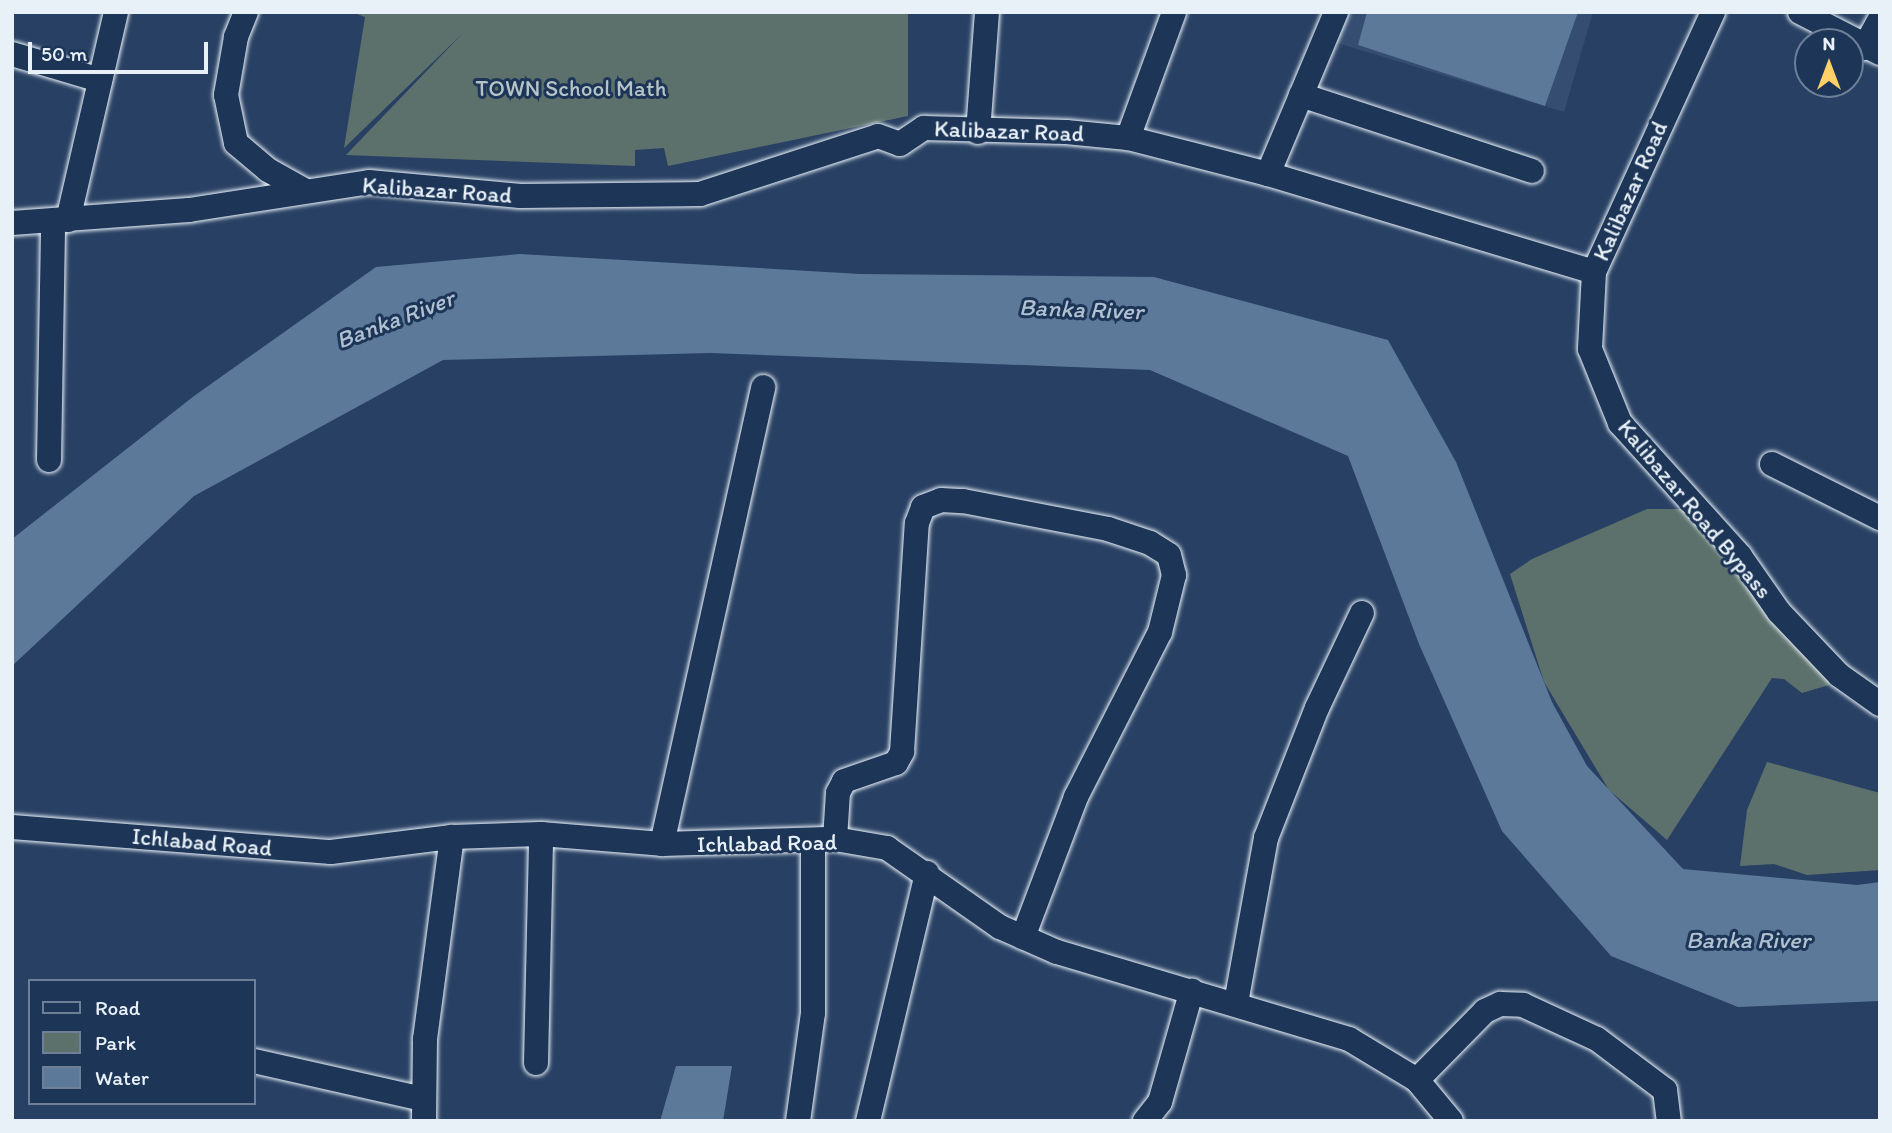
<!DOCTYPE html>
<style>
body{margin:0}
#map{position:relative;width:1892px;height:1133px;overflow:hidden;background:#284063;font-family:Itim,sans-serif}
div>[style]{position:absolute}
.built>*{inset:0;background:#354d71}
.green>*{inset:0;background:#5d716c}
.water>*{inset:0;background:#5c799a}
.roads{filter:drop-shadow(0 0 2px #e8f1f8) drop-shadow(0 0 2px #e8f1f8)}
.street>*{height:24px;margin:-12px;padding:0 12px;transform-origin:12px;border-radius:12px;background:#1d3557}
span{translate:-50% -50%;white-space:nowrap;text-align:center;line-height:1.15;-webkit-text-stroke:6px #1d3557;paint-order:stroke}
.park-label{font-size:23px;color:#b7c4c7}
.street-label{font-size:23px;color:#e8f1f8}
.water-label{font-size:24px;color:#b0c1d2;font-style:italic}
.frame{position:absolute;inset:0;border:14px solid #e8f1f8;pointer-events:none}
.legend{position:absolute;left:28px;top:979px;width:228px;height:126px;box-sizing:border-box;background:#1d3557;border:2px solid #6e8097;margin:0;padding:9px 12px;list-style:none;font-size:21px;color:#e8f1f8}
.legend li{display:flex;align-items:center;gap:14px;height:35px}
.legend b{width:35px;border:2px solid #6e8097}
.north{position:absolute;left:1794px;top:28px;width:70px;height:70px;box-sizing:border-box;background:#1d3557;border:2px solid #6e8097;border-radius:50%;rotate:0deg;font-size:19px;font-weight:700;line-height:28px;text-align:center;color:#e8f1f8}
.north::after{content:'';display:block;margin:auto;width:24px;height:32px;background:#ffd166;clip-path:polygon(50% 0,100% 100%,50% 72%,0 100%)}
.scale{position:absolute;left:28px;top:42px;width:180px;height:32px;box-sizing:border-box;border:4px solid #e8f1f8;border-top:0;padding-left:9px;font-size:21px;line-height:24px;white-space:nowrap;color:#e8f1f8;-webkit-text-stroke:5px #1d3557;paint-order:stroke}
</style>
<div id="map">
<div class="built">
<i style="clip-path:polygon(1345px 12px,1593px 12px,1564px 112px,1334px 42px)"></i>
</div>
<div class="green">
<i style="clip-path:polygon(352px 12px,908px 12px,908px 116px,668px 166px,664px 148px,635px 150px,635px 166px,346px 155px,462px 34px,344px 148px,365px 17px)"></i>
<i style="clip-path:polygon(1647px 509px,1683px 509px,1828px 673px,1829px 685px,1802px 693px,1784px 679px,1772px 678px,1667px 840px,1609px 790px,1544px 682px,1510px 574px,1532px 559px)"></i>
<i style="clip-path:polygon(1767px 762px,1880px 793px,1880px 870px,1807px 875px,1774px 864px,1740px 866px,1747px 810px)"></i>
</div>
<div class="water">
<i style="clip-path:polygon(1367px 12px,1578px 12px,1545px 106px,1358px 45px)"></i>
<i style="clip-path:polygon(520px 254px,860px 274px,1154px 277px,1388px 340px,1456px 462px,1552px 702px,1587px 766px,1683px 869px,1857px 885px,1880px 882px,1880px 1001px,1738px 1007px,1611px 956px,1502px 831px,1419px 644px,1348px 456px,1150px 370px,710px 353px,443px 360px,194px 496px,12px 666px,12px 539px,194px 396px,376px 267px)"></i>
<i style="clip-path:polygon(676px 1066px,732px 1066px,723px 1121px,660px 1121px)"></i>
</div>
<div class="roads">
<div class="street">
<i style="left:246px;top:12px;width:27px;rotate:112deg"></i>
<i style="left:236px;top:37px;width:59px;rotate:99.8deg"></i>
<i style="left:226px;top:95px;width:49px;rotate:78.2deg"></i>
<i style="left:236px;top:143px;width:42px;rotate:40.2deg"></i>
<i style="left:268px;top:170px;width:41px;rotate:29.1deg"></i>
<i style="left:1800px;top:12px;width:90px;rotate:27.1deg"></i>
<i style="left:1864px;top:48px;width:33px;rotate:-61deg"></i>
<i style="left:12px;top:54px;width:92px;rotate:16.5deg"></i>
<i style="left:1301px;top:95px;width:243px;rotate:18.2deg"></i>
<i style="left:978px;top:132px;width:120px;rotate:-85.7deg"></i>
<i style="left:1128px;top:138px;width:134px;rotate:-69.9deg"></i>
<i style="left:1268px;top:174px;width:176px;rotate:-67.2deg"></i>
<i style="left:68px;top:220px;width:213px;rotate:-77deg"></i>
<i style="left:12px;top:223px;width:177px;rotate:-4.2deg"></i>
<i style="left:189px;top:210px;width:182px;rotate:-8.8deg"></i>
<i style="left:369px;top:182px;width:152px;rotate:5.3deg"></i>
<i style="left:520px;top:196px;width:180px;rotate:-0.6deg"></i>
<i style="left:700px;top:194px;width:187px;rotate:-18deg"></i>
<i style="left:878px;top:136px;width:23px;rotate:20deg"></i>
<i style="left:900px;top:144px;width:29px;rotate:-34deg"></i>
<i style="left:924px;top:128px;width:142px;rotate:1.6deg"></i>
<i style="left:1066px;top:132px;width:62px;rotate:5.5deg"></i>
<i style="left:1128px;top:138px;width:145px;rotate:14.4deg"></i>
<i style="left:1268px;top:174px;width:340px;rotate:16.7deg"></i>
<i style="left:1594px;top:272px;width:286px;rotate:-65.4deg"></i>
<i style="left:1594px;top:272px;width:77px;rotate:93deg"></i>
<i style="left:1590px;top:349px;width:80px;rotate:67.9deg"></i>
<i style="left:1620px;top:423px;width:179px;rotate:47.9deg"></i>
<i style="left:1740px;top:556px;width:68px;rotate:55.1deg"></i>
<i style="left:1779px;top:612px;width:87px;rotate:46.4deg"></i>
<i style="left:1839px;top:675px;width:50px;rotate:35.3deg"></i>
<i style="left:49px;top:460px;width:239px;rotate:-89deg"></i>
<i style="left:1772px;top:464px;width:121px;rotate:26.6deg"></i>
<i style="left:12px;top:827px;width:320px;rotate:4.5deg"></i>
<i style="left:331px;top:852px;width:122px;rotate:-7.1deg"></i>
<i style="left:452px;top:837px;width:89px;rotate:-1.9deg"></i>
<i style="left:541px;top:834px;width:121px;rotate:4.7deg"></i>
<i style="left:662px;top:844px;width:173px;rotate:-1.7deg"></i>
<i style="left:835px;top:839px;width:53px;rotate:9.8deg"></i>
<i style="left:887px;top:848px;width:138px;rotate:35deg"></i>
<i style="left:1000px;top:927px;width:62px;rotate:23.7deg"></i>
<i style="left:1057px;top:952px;width:305px;rotate:16.6deg"></i>
<i style="left:1349px;top:1039px;width:79px;rotate:31.1deg"></i>
<i style="left:1417px;top:1080px;width:53px;rotate:50.3deg"></i>
<i style="left:835px;top:839px;width:46px;rotate:-86.3deg"></i>
<i style="left:838px;top:793px;width:13px;rotate:-63deg"></i>
<i style="left:844px;top:781px;width:55px;rotate:-19.1deg"></i>
<i style="left:896px;top:763px;width:13px;rotate:-61deg"></i>
<i style="left:902px;top:752px;width:229px;rotate:-86.3deg"></i>
<i style="left:917px;top:523px;width:17px;rotate:-69deg"></i>
<i style="left:923px;top:507px;width:19px;rotate:-21deg"></i>
<i style="left:941px;top:500px;width:22px;rotate:3deg"></i>
<i style="left:963px;top:501px;width:148px;rotate:10.9deg"></i>
<i style="left:1108px;top:529px;width:44px;rotate:18.4deg"></i>
<i style="left:1150px;top:543px;width:22px;rotate:32deg"></i>
<i style="left:1169px;top:555px;width:21px;rotate:76deg"></i>
<i style="left:1174px;top:575px;width:59px;rotate:103.8deg"></i>
<i style="left:1160px;top:632px;width:185px;rotate:117deg"></i>
<i style="left:1076px;top:797px;width:150px;rotate:110.7deg"></i>
<i style="left:662px;top:844px;width:468px;rotate:-77.5deg"></i>
<i style="left:1236px;top:1003px;width:168px;rotate:-79.7deg"></i>
<i style="left:1266px;top:838px;width:140px;rotate:-68.6deg"></i>
<i style="left:1317px;top:708px;width:105px;rotate:-64.7deg"></i>
<i style="left:254px;top:1061px;width:173px;rotate:12.7deg"></i>
<i style="left:536px;top:1063px;width:229px;rotate:-88.7deg"></i>
<i style="left:1417px;top:1080px;width:97px;rotate:-45.4deg"></i>
<i style="left:1485px;top:1011px;width:17px;rotate:-25deg"></i>
<i style="left:1500px;top:1004px;width:23px;rotate:2deg"></i>
<i style="left:1523px;top:1005px;width:81px;rotate:24.7deg"></i>
<i style="left:1597px;top:1039px;width:85px;rotate:36.9deg"></i>
<i style="left:1665px;top:1090px;width:31px;rotate:83deg"></i>
<i style="left:424px;top:1121px;width:82px;rotate:-89.3deg"></i>
<i style="left:425px;top:1039px;width:204px;rotate:-82.4deg"></i>
<i style="left:798px;top:1121px;width:109px;rotate:-82.1deg"></i>
<i style="left:813px;top:1013px;width:172px;rotate:-90deg"></i>
<i style="left:868px;top:1121px;width:255px;rotate:-76.6deg"></i>
<i style="left:1145px;top:1121px;width:24px;rotate:-52deg"></i>
<i style="left:1160px;top:1102px;width:116px;rotate:-74.1deg"></i>
</div>
</div>
<div class="park-label">
<span style="left:571px;top:88px">TOWN School Math</span>
</div>
<div class="street-label">
<span style="left:1009px;top:131px;rotate:2deg">Kalibazar Road</span>
<span style="left:437px;top:190px;rotate:4deg">Kalibazar Road</span>
<span style="left:1630px;top:191px;rotate:-66deg">Kalibazar Road</span>
<span style="left:1695px;top:509px;rotate:50deg">Kalibazar Road Bypass</span>
<span style="left:202px;top:842px;rotate:5deg">Ichlabad Road</span>
<span style="left:767px;top:843px;rotate:-1deg">Ichlabad Road</span>
</div>
<div class="water-label">
<span style="left:1081px;top:309px;rotate:2deg">Banka River</span>
<span style="left:395px;top:319px;rotate:-21deg">Banka River</span>
<span style="left:1748px;top:940px">Banka River</span>
</div>
<div class="frame"></div>
<ul class="legend">
<li><b style="height:9px;background:#1d3557"></b>Road</li>
<li><b style="height:19px;background:#5d716c"></b>Park</li>
<li><b style="height:19px;background:#5c799a"></b>Water</li>
</ul>
<div class="north">N</div>
<div class="scale">50 m</div>
</div>
